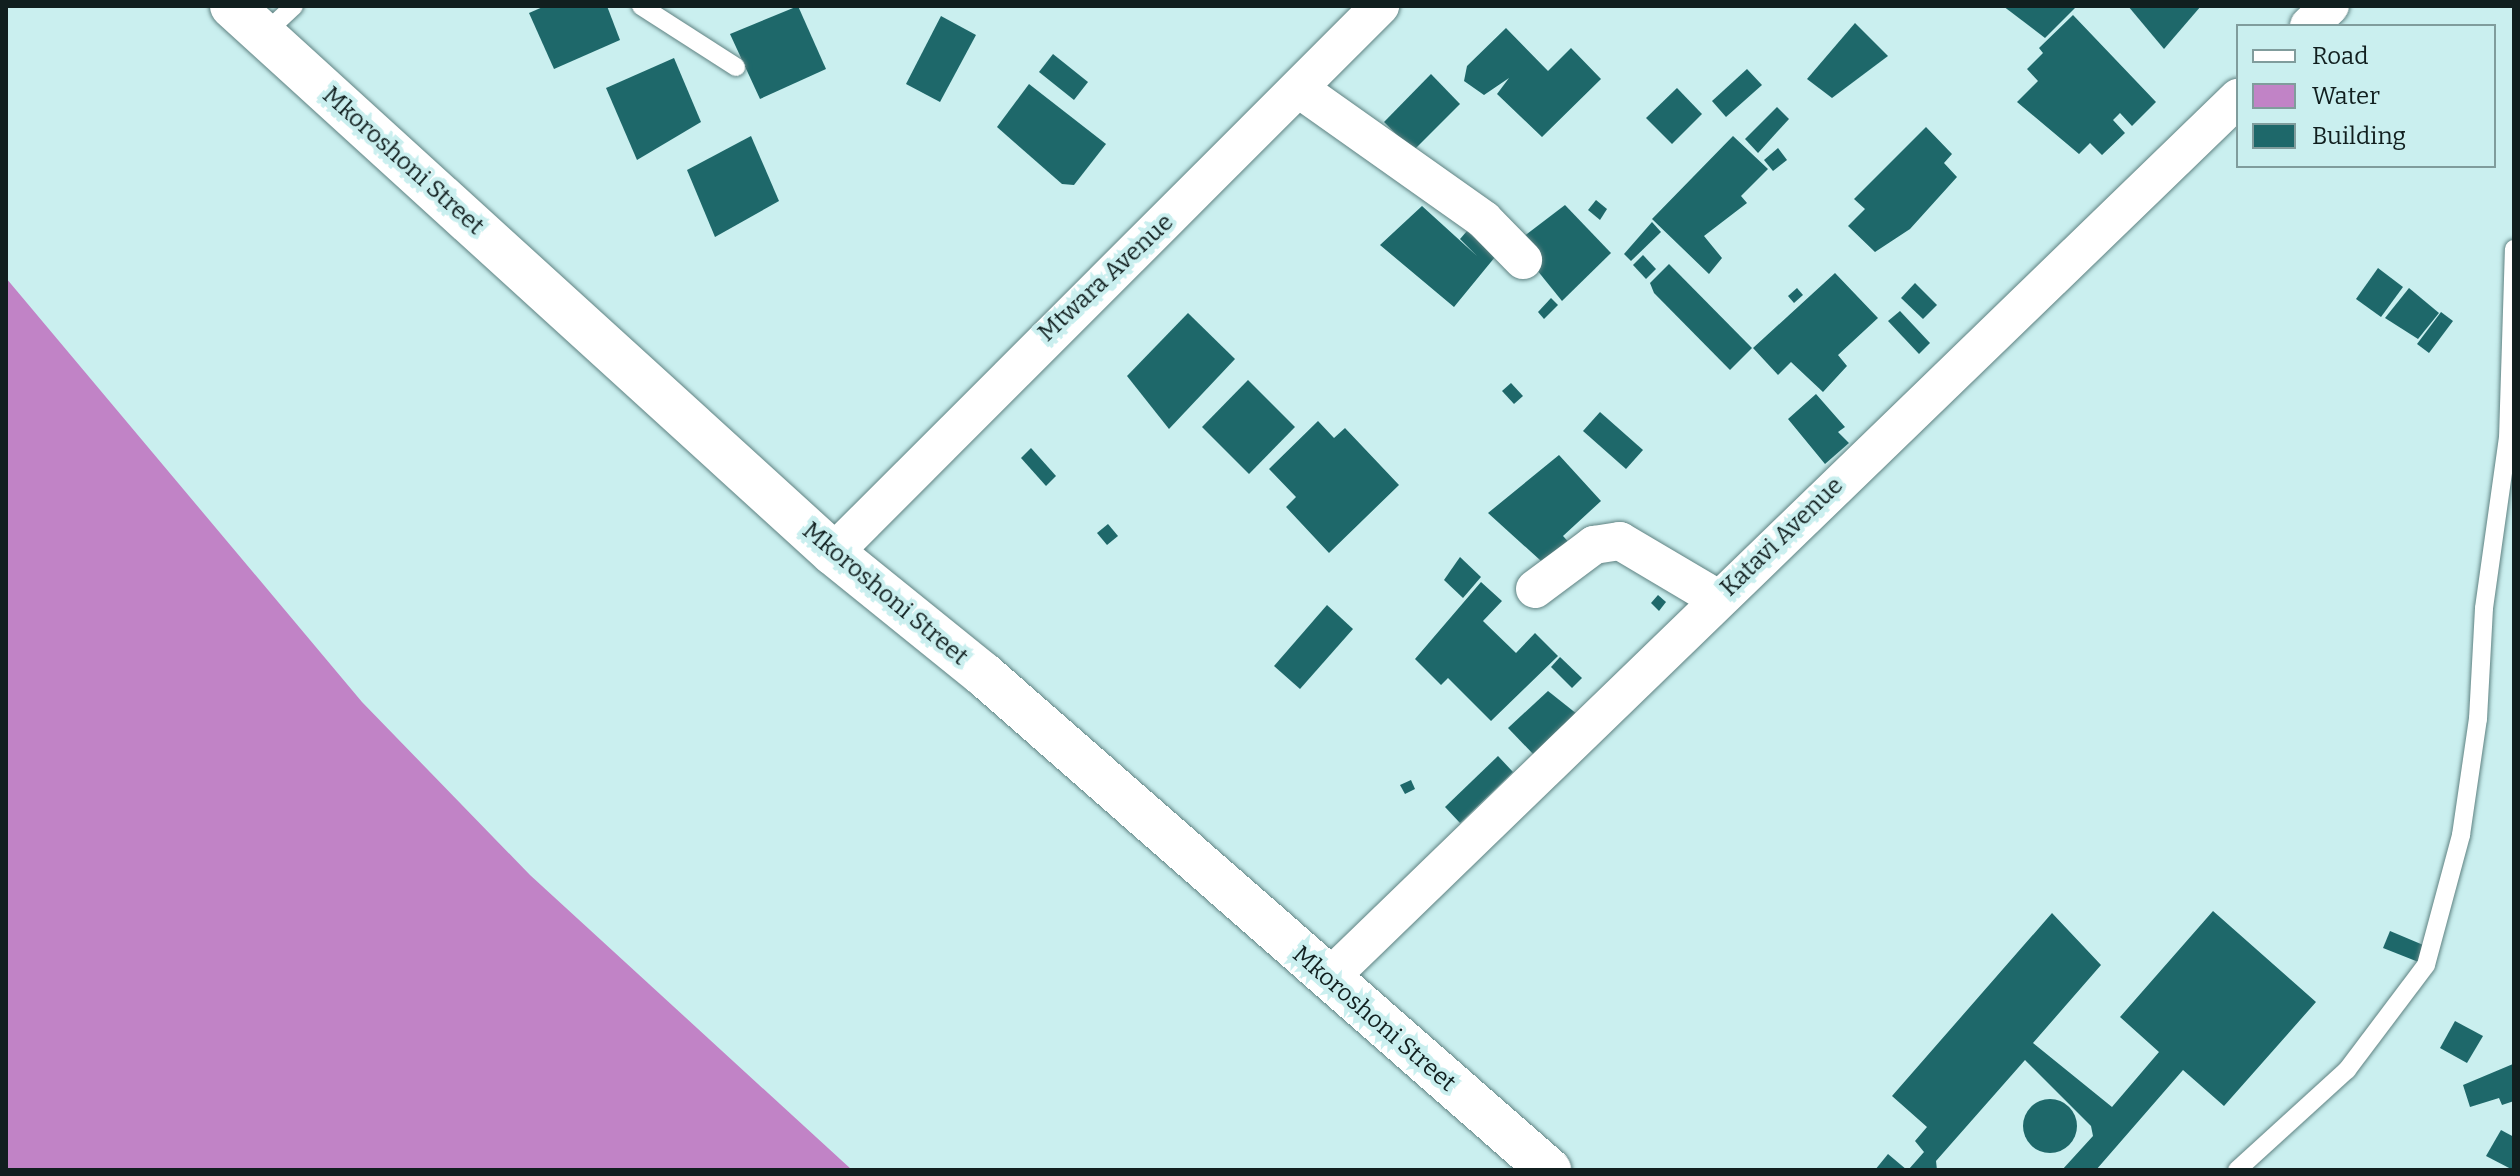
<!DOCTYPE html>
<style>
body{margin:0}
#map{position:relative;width:2520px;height:1176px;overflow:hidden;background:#caefef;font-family:Bitter,serif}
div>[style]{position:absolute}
.water>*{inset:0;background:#c183c6}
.building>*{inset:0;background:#1e686a}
.round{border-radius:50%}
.roads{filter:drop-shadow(0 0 2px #5f8282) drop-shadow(0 0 2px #5f8282)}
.service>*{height:18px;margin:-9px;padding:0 9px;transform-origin:9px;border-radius:9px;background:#fff}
.minor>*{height:38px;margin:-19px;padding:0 19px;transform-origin:19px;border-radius:19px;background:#fff}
.tertiary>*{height:44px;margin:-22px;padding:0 22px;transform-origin:22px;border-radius:22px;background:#fff}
span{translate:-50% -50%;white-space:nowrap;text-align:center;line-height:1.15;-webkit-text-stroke:8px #caefef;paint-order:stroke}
.street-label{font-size:24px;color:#111f1f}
.frame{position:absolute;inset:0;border:8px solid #111f1f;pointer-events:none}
.legend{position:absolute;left:2236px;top:24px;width:260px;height:144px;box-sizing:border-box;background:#caefef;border:2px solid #809c9c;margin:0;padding:10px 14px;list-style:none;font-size:24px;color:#111f1f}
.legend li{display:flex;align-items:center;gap:16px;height:40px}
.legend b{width:40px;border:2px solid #809c9c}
</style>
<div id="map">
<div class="water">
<i style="clip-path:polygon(6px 278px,362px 702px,530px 875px,852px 1170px,6px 1170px)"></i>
</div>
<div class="building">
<i style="clip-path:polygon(545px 6px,607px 6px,620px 40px,554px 69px,529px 13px)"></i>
<i style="clip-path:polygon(798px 6px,826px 69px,760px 99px,730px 34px)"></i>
<i style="clip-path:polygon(2003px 6px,2077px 6px,2045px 38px)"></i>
<i style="clip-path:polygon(2128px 6px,2201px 6px,2164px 49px)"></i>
<i style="clip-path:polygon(2073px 15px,2156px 102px,2132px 126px,2120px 113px,2113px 120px,2125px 133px,2102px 155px,2090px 143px,2079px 154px,2017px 102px,2038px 81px,2027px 69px,2043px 53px,2039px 48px)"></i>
<i style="clip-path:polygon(941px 16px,976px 35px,940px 102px,906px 84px)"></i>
<i style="clip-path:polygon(1855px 23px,1888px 56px,1832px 98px,1807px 79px)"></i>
<i style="clip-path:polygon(1506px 28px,1548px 71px,1571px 48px,1601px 79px,1542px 137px,1497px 94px,1509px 78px,1484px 95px,1464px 81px,1467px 66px)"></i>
<i style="clip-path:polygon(1053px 54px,1088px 82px,1074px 100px,1039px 72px)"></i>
<i style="clip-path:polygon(674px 58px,701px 122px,637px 160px,606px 88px)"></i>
<i style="clip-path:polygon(1747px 69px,1762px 85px,1726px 117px,1712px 101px)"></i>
<i style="clip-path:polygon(1431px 74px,1460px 104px,1413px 151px,1384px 122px)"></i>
<i style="clip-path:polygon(1029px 84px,1106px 144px,1074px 185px,1062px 184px,997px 127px)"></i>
<i style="clip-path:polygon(1677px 88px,1702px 114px,1672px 144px,1646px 118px)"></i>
<i style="clip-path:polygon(1777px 107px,1789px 119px,1758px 153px,1745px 139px)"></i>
<i style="clip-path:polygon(1926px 127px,1952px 154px,1944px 163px,1957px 177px,1910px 229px,1875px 252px,1848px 226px,1865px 209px,1854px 199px)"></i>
<i style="clip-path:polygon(751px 136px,779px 201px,715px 237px,687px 170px)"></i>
<i style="clip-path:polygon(1733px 136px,1768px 169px,1741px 196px,1747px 203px,1704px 236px,1722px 258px,1709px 274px,1652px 219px)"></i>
<i style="clip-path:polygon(1778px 148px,1787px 160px,1773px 171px,1764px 160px)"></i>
<i style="clip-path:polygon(1596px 200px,1607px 209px,1600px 220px,1588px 210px)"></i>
<i style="clip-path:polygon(1565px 205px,1611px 253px,1562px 301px,1515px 243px)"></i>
<i style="clip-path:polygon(1422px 206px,1477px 256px,1460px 239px,1467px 231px,1495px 257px,1454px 307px,1380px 245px)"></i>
<i style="clip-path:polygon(1652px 222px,1661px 232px,1631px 261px,1624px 254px)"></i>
<i style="clip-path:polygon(1643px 255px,1656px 269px,1646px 279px,1633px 265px)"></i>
<i style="clip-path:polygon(1669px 264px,1752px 348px,1730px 370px,1654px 293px,1650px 283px)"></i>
<i style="clip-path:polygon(2378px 268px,2403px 287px,2381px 317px,2356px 299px)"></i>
<i style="clip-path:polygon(1835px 273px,1878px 318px,1838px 355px,1847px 366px,1823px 392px,1791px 362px,1778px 375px,1753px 348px)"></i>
<i style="clip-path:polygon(1915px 283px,1937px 305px,1923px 319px,1901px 298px)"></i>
<i style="clip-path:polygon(1797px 288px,1803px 295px,1794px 303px,1788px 296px)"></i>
<i style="clip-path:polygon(2409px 288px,2439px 313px,2418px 339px,2385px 318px)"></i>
<i style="clip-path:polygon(1551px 298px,1558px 305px,1544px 319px,1538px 312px)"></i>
<i style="clip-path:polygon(1900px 311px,1930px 343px,1919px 354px,1888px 321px)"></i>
<i style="clip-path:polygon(2441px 312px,2453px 321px,2429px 353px,2417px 344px)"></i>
<i style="clip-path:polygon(1188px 313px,1235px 359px,1169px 429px,1127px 376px)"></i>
<i style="clip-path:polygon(1248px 380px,1295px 427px,1249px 474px,1202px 427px)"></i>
<i style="clip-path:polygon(1511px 383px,1523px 396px,1514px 404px,1502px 391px)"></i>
<i style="clip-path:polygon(1816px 394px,1845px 427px,1838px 432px,1849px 443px,1825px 464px,1788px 419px)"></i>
<i style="clip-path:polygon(1600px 412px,1643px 450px,1626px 469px,1583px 431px)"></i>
<i style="clip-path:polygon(1318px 421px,1334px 438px,1345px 428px,1399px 485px,1329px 553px,1286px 507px,1296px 497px,1269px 469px)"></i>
<i style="clip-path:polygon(1031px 448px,1056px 476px,1046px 486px,1021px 458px)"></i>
<i style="clip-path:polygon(1559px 455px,1601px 501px,1563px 536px,1575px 549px,1551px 570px,1488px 513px)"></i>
<i style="clip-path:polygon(1108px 524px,1118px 536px,1107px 545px,1097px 533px)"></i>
<i style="clip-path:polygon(1460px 557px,1481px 577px,1463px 598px,1444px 580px)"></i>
<i style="clip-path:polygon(1481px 582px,1502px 601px,1483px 621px,1516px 653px,1535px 633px,1558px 656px,1491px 721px,1448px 678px,1441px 685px,1415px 659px)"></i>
<i style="clip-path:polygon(1658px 595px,1666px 602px,1659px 611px,1651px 603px)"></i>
<i style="clip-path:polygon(1327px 605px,1353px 629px,1300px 689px,1274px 666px)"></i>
<i style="clip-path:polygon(1560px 657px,1582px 678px,1572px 688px,1551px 667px)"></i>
<i style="clip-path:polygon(1548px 691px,1577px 714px,1534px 755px,1508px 728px)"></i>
<i style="clip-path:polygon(1498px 756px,1513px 772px,1460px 823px,1445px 807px)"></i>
<i style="clip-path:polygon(1411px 780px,1415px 789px,1405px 794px,1400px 785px)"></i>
<i style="clip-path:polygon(2213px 911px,2316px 1002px,2224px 1106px,2183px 1070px,2096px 1170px,2062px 1170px,2093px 1136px,2091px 1126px,2025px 1060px,1936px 1161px,1937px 1170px,1909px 1169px,1924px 1152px,1915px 1141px,1927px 1127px,1892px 1096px,2052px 913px,2101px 965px,2033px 1043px,2112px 1107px,2159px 1052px,2120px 1017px)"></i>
<i style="clip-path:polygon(2390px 931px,2428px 947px,2421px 963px,2383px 948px)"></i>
<i style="clip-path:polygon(2455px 1021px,2483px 1036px,2467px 1063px,2440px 1048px)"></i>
<i style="clip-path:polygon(2513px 1064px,2514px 1101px,2502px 1105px,2499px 1098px,2470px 1107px,2463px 1085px)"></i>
<i class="round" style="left:2023px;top:1099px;width:54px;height:54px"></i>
<i style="clip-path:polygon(2501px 1130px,2514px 1137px,2513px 1170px,2486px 1156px)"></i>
<i style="clip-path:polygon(1888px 1154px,1907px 1170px,1875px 1170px)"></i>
</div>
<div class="roads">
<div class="service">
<i style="left:641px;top:6px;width:113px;rotate:32.7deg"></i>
<i style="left:264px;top:34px;width:41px;rotate:-43deg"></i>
<i style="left:2237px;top:1170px;width:149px;rotate:-42.3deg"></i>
<i style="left:2347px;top:1070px;width:131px;rotate:-53deg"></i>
<i style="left:2426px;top:965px;width:135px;rotate:-74.9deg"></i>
<i style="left:2461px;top:835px;width:117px;rotate:-81.7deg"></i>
<i style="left:2478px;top:719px;width:111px;rotate:-86.9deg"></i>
<i style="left:2484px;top:608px;width:172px;rotate:-82deg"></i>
<i style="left:2508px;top:438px;width:189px;rotate:-88.2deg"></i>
</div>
<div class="minor">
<i style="left:2309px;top:26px;width:29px;rotate:-44deg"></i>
<i style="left:1302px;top:91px;width:223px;rotate:35.3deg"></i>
<i style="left:1484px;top:220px;width:56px;rotate:45.7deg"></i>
<i style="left:833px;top:553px;width:774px;rotate:-45deg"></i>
<i style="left:1535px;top:589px;width:74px;rotate:-36.7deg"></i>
<i style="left:1594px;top:545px;width:26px;rotate:-9deg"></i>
<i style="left:1620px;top:541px;width:114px;rotate:30.6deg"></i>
<i style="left:1328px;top:979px;width:1267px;rotate:-44.07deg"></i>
</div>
<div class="tertiary">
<i style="left:232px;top:6px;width:813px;rotate:42.31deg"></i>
<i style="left:833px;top:553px;width:193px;rotate:38.9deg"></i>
<i style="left:983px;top:674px;width:753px;rotate:41.23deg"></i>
</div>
</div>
<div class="street-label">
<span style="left:403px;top:161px;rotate:42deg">Mkoroshoni Street</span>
<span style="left:1106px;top:278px;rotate:-43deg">Mtwara Avenue</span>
<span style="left:1782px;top:537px;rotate:-44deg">Katavi Avenue</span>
<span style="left:885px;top:594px;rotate:40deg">Mkoroshoni Street</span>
<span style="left:1374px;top:1019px;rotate:41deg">Mkoroshoni Street</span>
</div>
<div class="frame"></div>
<ul class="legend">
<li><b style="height:10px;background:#fff"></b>Road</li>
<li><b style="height:22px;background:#c183c6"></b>Water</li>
<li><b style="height:22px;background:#1e686a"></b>Building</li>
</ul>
</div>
